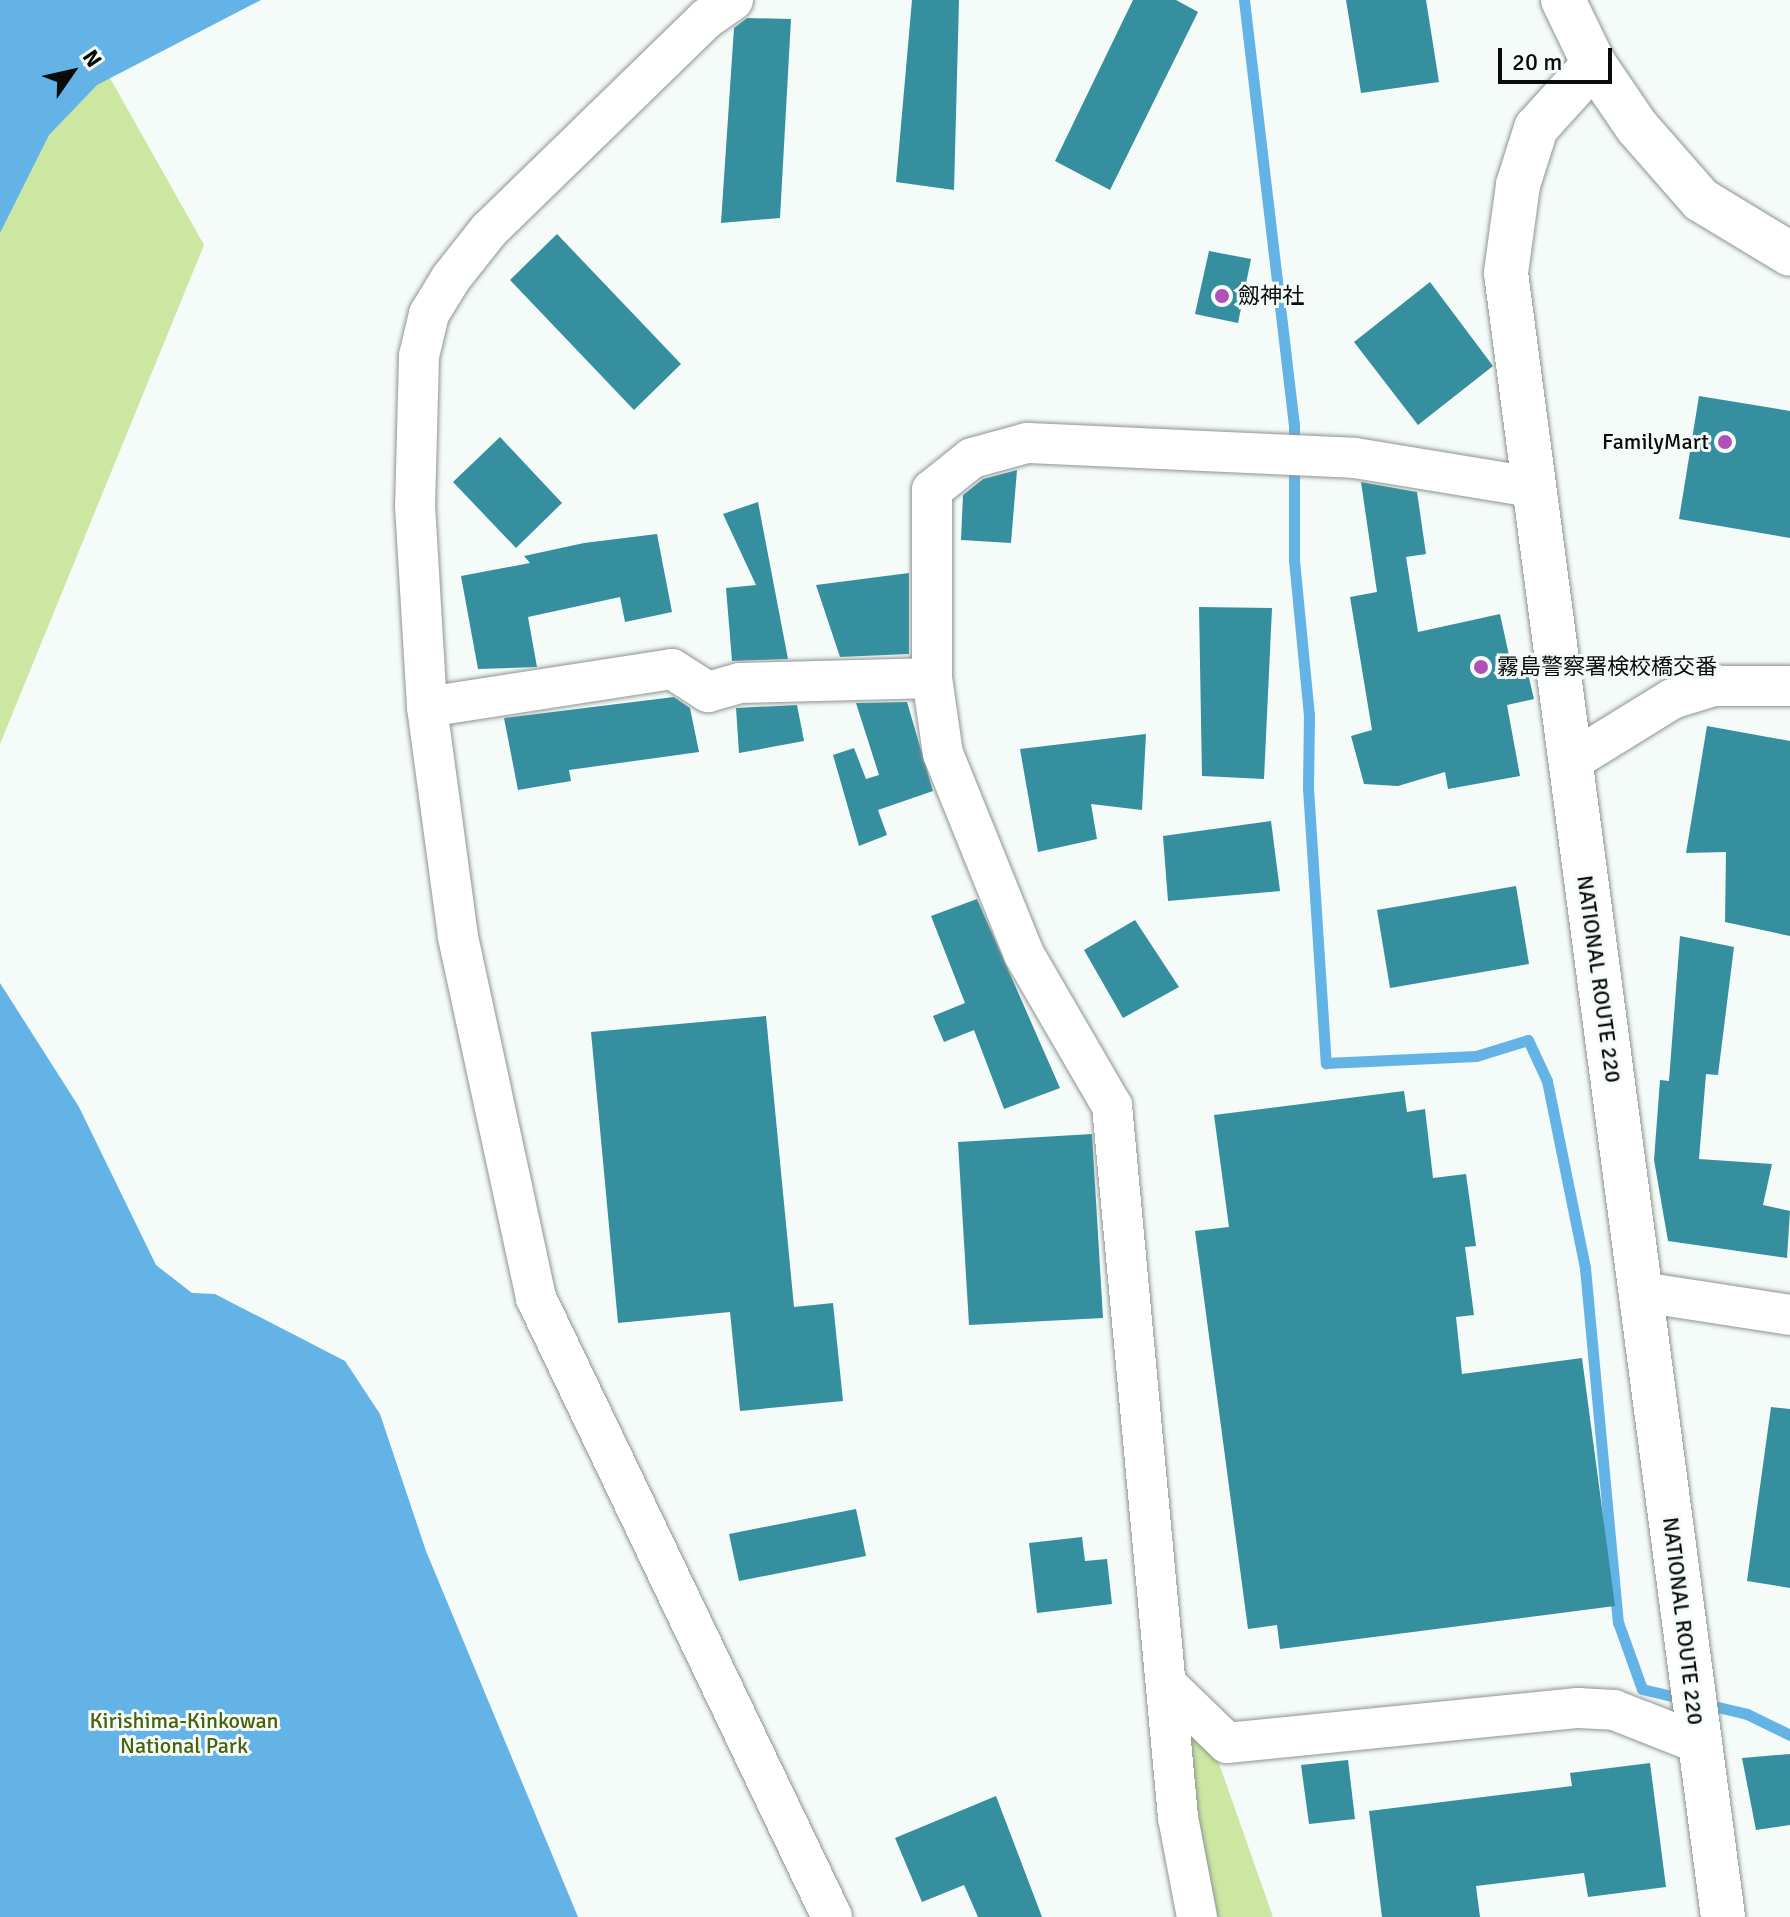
<!DOCTYPE html>
<meta charset="utf-8">
<style>
body{margin:0}
#map{position:relative;width:1790px;height:1917px;overflow:hidden;background:#f4fbf9;font-family:Signika,"Noto Sans JP",sans-serif}
div>[style]{position:absolute}
.green>*{inset:0;background:#cbe7a1}
.water>*{inset:0;background:#64b3e6}
.stream>*{height:11px;margin:-5.5px;padding:0 5.5px;transform-origin:5.5px;border-radius:5.5px;background:#64b3e6}
.building>*{inset:0;background:#358f9e}
.roads{filter:drop-shadow(0 0 2px #8e9493) drop-shadow(0 0 2px #8e9493)}
.street>*{height:40px;margin:-20px;padding:0 20px;transform-origin:20px;border-radius:20px;background:#fff}
.highway>*{height:44px;margin:-22px;padding:0 22px;transform-origin:22px;border-radius:22px;background:#fff}
.dots>*{width:22px;height:22px;translate:-50% -50%;box-sizing:border-box;border:4px solid #f4fbf9;border-radius:50%}
span{translate:-50% -50%;white-space:nowrap;text-align:center;line-height:1.15;-webkit-text-stroke:6px #f4fbf9;paint-order:stroke}
.poi-label{font-size:22px;color:#0a0c0c}
.left{translate:0 -50%;text-align:left}
.right{translate:-100% -50%;text-align:right}
.street-label{font-size:22px;color:#0a0c0c}
.park-label{font-size:22px;color:#476009}
.north{position:absolute;left:32px;top:32px;width:80px;height:80px;-webkit-text-stroke:6px #f4fbf9;paint-order:stroke;rotate:56deg;font-size:22px;font-weight:700;line-height:32px;text-align:center;color:#0a0c0c}
.north::after{content:'';display:block;margin:auto;width:28px;height:36px;background:#0a0c0c;clip-path:polygon(50% 0,100% 100%,50% 72%,0 100%)}
.scale{position:absolute;left:1498px;top:48px;width:114px;height:36px;box-sizing:border-box;border:4px solid #0a0c0c;border-top:0;padding-left:10px;font-size:24px;line-height:28px;white-space:nowrap;color:#0a0c0c;-webkit-text-stroke:6px #f4fbf9;paint-order:stroke}
</style>
<div id="map">
<div class="green">
<i style="clip-path:polygon(0 0,66px 0,204px 245px,0 744px)"></i>
<i style="clip-path:polygon(1184px 1729px,1215px 1752px,1273px 1917px,1209px 1917px)"></i>
</div>
<div class="water">
<i style="clip-path:polygon(0 0,261px 0,97px 85px,49px 135px,0 233px)"></i>
<i style="clip-path:polygon(0 983px,79px 1107px,156px 1265px,192px 1293px,215px 1294px,345px 1361px,380px 1414px,426px 1551px,578px 1917px,0 1917px)"></i>
</div>
<div class="stream">
<i style="left:1244px;top:0;width:428px;rotate:83.3deg"></i>
<i style="left:1294px;top:425px;width:135px;rotate:90deg"></i>
<i style="left:1294px;top:560px;width:156px;rotate:84.5deg"></i>
<i style="left:1309px;top:715px;width:73px;rotate:90.8deg"></i>
<i style="left:1308px;top:788px;width:276px;rotate:86.3deg"></i>
<i style="left:1326px;top:1063px;width:150px;rotate:-2.7deg"></i>
<i style="left:1476px;top:1056px;width:54px;rotate:-17.1deg"></i>
<i style="left:1528px;top:1040px;width:45px;rotate:65.1deg"></i>
<i style="left:1547px;top:1081px;width:191px;rotate:78.5deg"></i>
<i style="left:1585px;top:1268px;width:356px;rotate:84.7deg"></i>
<i style="left:1618px;top:1622px;width:71px;rotate:70.3deg"></i>
<i style="left:1642px;top:1689px;width:43px;rotate:13.4deg"></i>
<i style="left:1705px;top:1704px;width:43px;rotate:13.4deg"></i>
<i style="left:1747px;top:1714px;width:48px;rotate:26deg"></i>
</div>
<div class="building">
<i style="clip-path:polygon(912px 0,959px 0,954px 190px,896px 182px)"></i>
<i style="clip-path:polygon(1133px 0,1176px 0,1198px 12px,1110px 190px,1055px 161px)"></i>
<i style="clip-path:polygon(1346px 0,1426px 0,1439px 82px,1361px 93px)"></i>
<i style="clip-path:polygon(747px 18px,791px 19px,780px 218px,721px 223px,734px 28px)"></i>
<i style="clip-path:polygon(557px 234px,681px 364px,634px 410px,510px 280px)"></i>
<i style="clip-path:polygon(1209px 251px,1251px 259px,1238px 323px,1195px 314px)"></i>
<i style="clip-path:polygon(1430px 282px,1493px 366px,1418px 425px,1354px 342px)"></i>
<i style="clip-path:polygon(1699px 396px,1790px 411px,1790px 538px,1679px 519px)"></i>
<i style="clip-path:polygon(500px 437px,562px 503px,516px 548px,453px 482px)"></i>
<i style="clip-path:polygon(1017px 470px,1011px 543px,961px 540px,963px 495px,983px 479px)"></i>
<i style="clip-path:polygon(1361px 482px,1417px 492px,1426px 554px,1406px 557px,1418px 632px,1500px 614px,1510px 660px,1524px 657px,1534px 699px,1507px 705px,1520px 776px,1448px 789px,1445px 772px,1398px 786px,1364px 784px,1351px 736px,1372px 730px,1350px 597px,1377px 592px)"></i>
<i style="clip-path:polygon(758px 502px,788px 659px,732px 661px,726px 588px,756px 585px,723px 514px)"></i>
<i style="clip-path:polygon(657px 534px,672px 612px,625px 622px,620px 597px,528px 617px,537px 667px,478px 669px,461px 576px,530px 563px,524px 556px,584px 543px)"></i>
<i style="clip-path:polygon(909px 573px,909px 654px,840px 657px,816px 585px)"></i>
<i style="clip-path:polygon(1199px 607px,1272px 608px,1264px 779px,1202px 776px)"></i>
<i style="clip-path:polygon(674px 697px,690px 708px,699px 752px,569px 770px,571px 781px,518px 790px,504px 718px)"></i>
<i style="clip-path:polygon(907px 702px,933px 791px,878px 810px,887px 835px,859px 846px,833px 755px,854px 748px,866px 779px,879px 775px,856px 703px)"></i>
<i style="clip-path:polygon(797px 705px,804px 741px,739px 753px,736px 708px)"></i>
<i style="clip-path:polygon(1707px 726px,1790px 741px,1790px 936px,1725px 922px,1726px 852px,1686px 853px)"></i>
<i style="clip-path:polygon(1146px 734px,1142px 810px,1091px 804px,1097px 839px,1038px 852px,1020px 749px)"></i>
<i style="clip-path:polygon(1271px 821px,1280px 891px,1168px 901px,1163px 836px)"></i>
<i style="clip-path:polygon(1516px 886px,1529px 964px,1390px 988px,1377px 910px)"></i>
<i style="clip-path:polygon(977px 899px,1060px 1088px,1004px 1109px,974px 1030px,944px 1042px,933px 1016px,965px 1003px,931px 916px)"></i>
<i style="clip-path:polygon(1135px 920px,1179px 987px,1123px 1018px,1084px 950px)"></i>
<i style="clip-path:polygon(1680px 936px,1734px 947px,1718px 1075px,1706px 1074px,1699px 1159px,1772px 1164px,1763px 1205px,1790px 1211px,1787px 1258px,1668px 1241px,1654px 1160px,1660px 1080px,1669px 1081px)"></i>
<i style="clip-path:polygon(766px 1016px,794px 1307px,833px 1303px,843px 1401px,740px 1411px,730px 1312px,618px 1323px,591px 1032px)"></i>
<i style="clip-path:polygon(1404px 1091px,1407px 1112px,1425px 1109px,1433px 1178px,1466px 1174px,1476px 1246px,1465px 1247px,1474px 1315px,1456px 1317px,1462px 1374px,1582px 1358px,1615px 1606px,1280px 1649px,1277px 1625px,1248px 1629px,1195px 1231px,1229px 1227px,1214px 1115px)"></i>
<i style="clip-path:polygon(1092px 1134px,1103px 1318px,969px 1325px,958px 1142px)"></i>
<i style="clip-path:polygon(1771px 1407px,1790px 1409px,1790px 1588px,1747px 1581px)"></i>
<i style="clip-path:polygon(856px 1509px,866px 1556px,739px 1581px,729px 1534px)"></i>
<i style="clip-path:polygon(1082px 1537px,1085px 1561px,1107px 1559px,1112px 1604px,1037px 1613px,1029px 1543px)"></i>
<i style="clip-path:polygon(1790px 1754px,1790px 1825px,1756px 1830px,1742px 1758px)"></i>
<i style="clip-path:polygon(1348px 1760px,1355px 1819px,1309px 1824px,1301px 1765px)"></i>
<i style="clip-path:polygon(1650px 1763px,1666px 1887px,1588px 1897px,1584px 1873px,1476px 1886px,1480px 1917px,1382px 1917px,1369px 1811px,1572px 1786px,1570px 1773px)"></i>
<i style="clip-path:polygon(996px 1796px,1042px 1917px,978px 1917px,964px 1885px,922px 1902px,895px 1838px)"></i>
</div>
<div class="roads">
<div class="street">
<i style="left:733px;top:0;width:33px;rotate:145deg"></i>
<i style="left:706px;top:19px;width:303px;rotate:135.8deg"></i>
<i style="left:489px;top:230px;width:61px;rotate:128.4deg"></i>
<i style="left:451px;top:278px;width:42px;rotate:121.4deg"></i>
<i style="left:429px;top:314px;width:43px;rotate:103.4deg"></i>
<i style="left:419px;top:356px;width:149px;rotate:91.5deg"></i>
<i style="left:415px;top:505px;width:202px;rotate:86.6deg"></i>
<i style="left:427px;top:707px;width:232px;rotate:82.3deg"></i>
<i style="left:458px;top:937px;width:369px;rotate:77.8deg"></i>
<i style="left:536px;top:1298px;width:686px;rotate:64.44deg"></i>
<i style="left:427px;top:707px;width:248px;rotate:-8.8deg"></i>
<i style="left:672px;top:669px;width:43px;rotate:32.6deg"></i>
<i style="left:708px;top:692px;width:33px;rotate:-16deg"></i>
<i style="left:740px;top:683px;width:192px;rotate:-1.5deg"></i>
<i style="left:1570px;top:762px;width:120px;rotate:-31.7deg"></i>
<i style="left:1672px;top:699px;width:44px;rotate:-17.2deg"></i>
<i style="left:1714px;top:686px;width:76px"></i>
<i style="left:1642px;top:1292px;width:150px;rotate:8.8deg"></i>
<i style="left:1167px;top:1685px;width:83px;rotate:44deg"></i>
<i style="left:1227px;top:1743px;width:353px;rotate:-5.7deg"></i>
<i style="left:1578px;top:1708px;width:36px;rotate:3deg"></i>
<i style="left:1614px;top:1710px;width:90px;rotate:21.4deg"></i>
<i style="left:1197px;top:1917px;width:102px;rotate:-100.8deg"></i>
<i style="left:1178px;top:1817px;width:714px;rotate:-95.3deg"></i>
<i style="left:1112px;top:1106px;width:176px;rotate:-120.1deg"></i>
<i style="left:1024px;top:954px;width:216px;rotate:-112deg"></i>
<i style="left:943px;top:754px;width:77px;rotate:-98.2deg"></i>
<i style="left:932px;top:678px;width:188px;rotate:-90deg"></i>
<i style="left:932px;top:490px;width:51px;rotate:-38.7deg"></i>
<i style="left:972px;top:458px;width:57px;rotate:-15.3deg"></i>
<i style="left:1027px;top:443px;width:328px;rotate:2.6deg"></i>
<i style="left:1355px;top:458px;width:179px;rotate:9.3deg"></i>
</div>
<div class="highway">
<i style="left:1563px;top:0;width:71px;rotate:64.2deg"></i>
<i style="left:1594px;top:64px;width:76px;rotate:55.7deg"></i>
<i style="left:1637px;top:127px;width:97px;rotate:48.8deg"></i>
<i style="left:1701px;top:200px;width:104px;rotate:31.2deg"></i>
<i style="left:1594px;top:64px;width:86px;rotate:132.2deg"></i>
<i style="left:1536px;top:128px;width:60px;rotate:107.5deg"></i>
<i style="left:1518px;top:185px;width:89px;rotate:97.8deg"></i>
<i style="left:1506px;top:273px;width:1658px;rotate:82.48deg"></i>
</div>
</div>
<div class="dots">
<i style="left:1222px;top:296px;background:#b050b9"></i>
<i style="left:1725px;top:442px;background:#b050b9"></i>
<i style="left:1481px;top:667px;background:#b050b9"></i>
</div>
<div class="poi-label">
<span class="left" style="left:1238px;top:296px">劔神社</span>
<span class="right" style="left:1709px;top:442px">FamilyMart</span>
<span class="left" style="left:1497px;top:667px">霧島警察署検校橋交番</span>
</div>
<div class="street-label">
<span style="left:1599px;top:979px;rotate:82deg">NATIONAL ROUTE 220</span>
<span style="left:1683px;top:1621px;rotate:83deg">NATIONAL ROUTE 220</span>
</div>
<div class="park-label">
<span style="left:184px;top:1733px">Kirishima-Kinkowan<br>National Park</span>
</div>
<div class="north">N</div>
<div class="scale">20 m</div>
</div>
